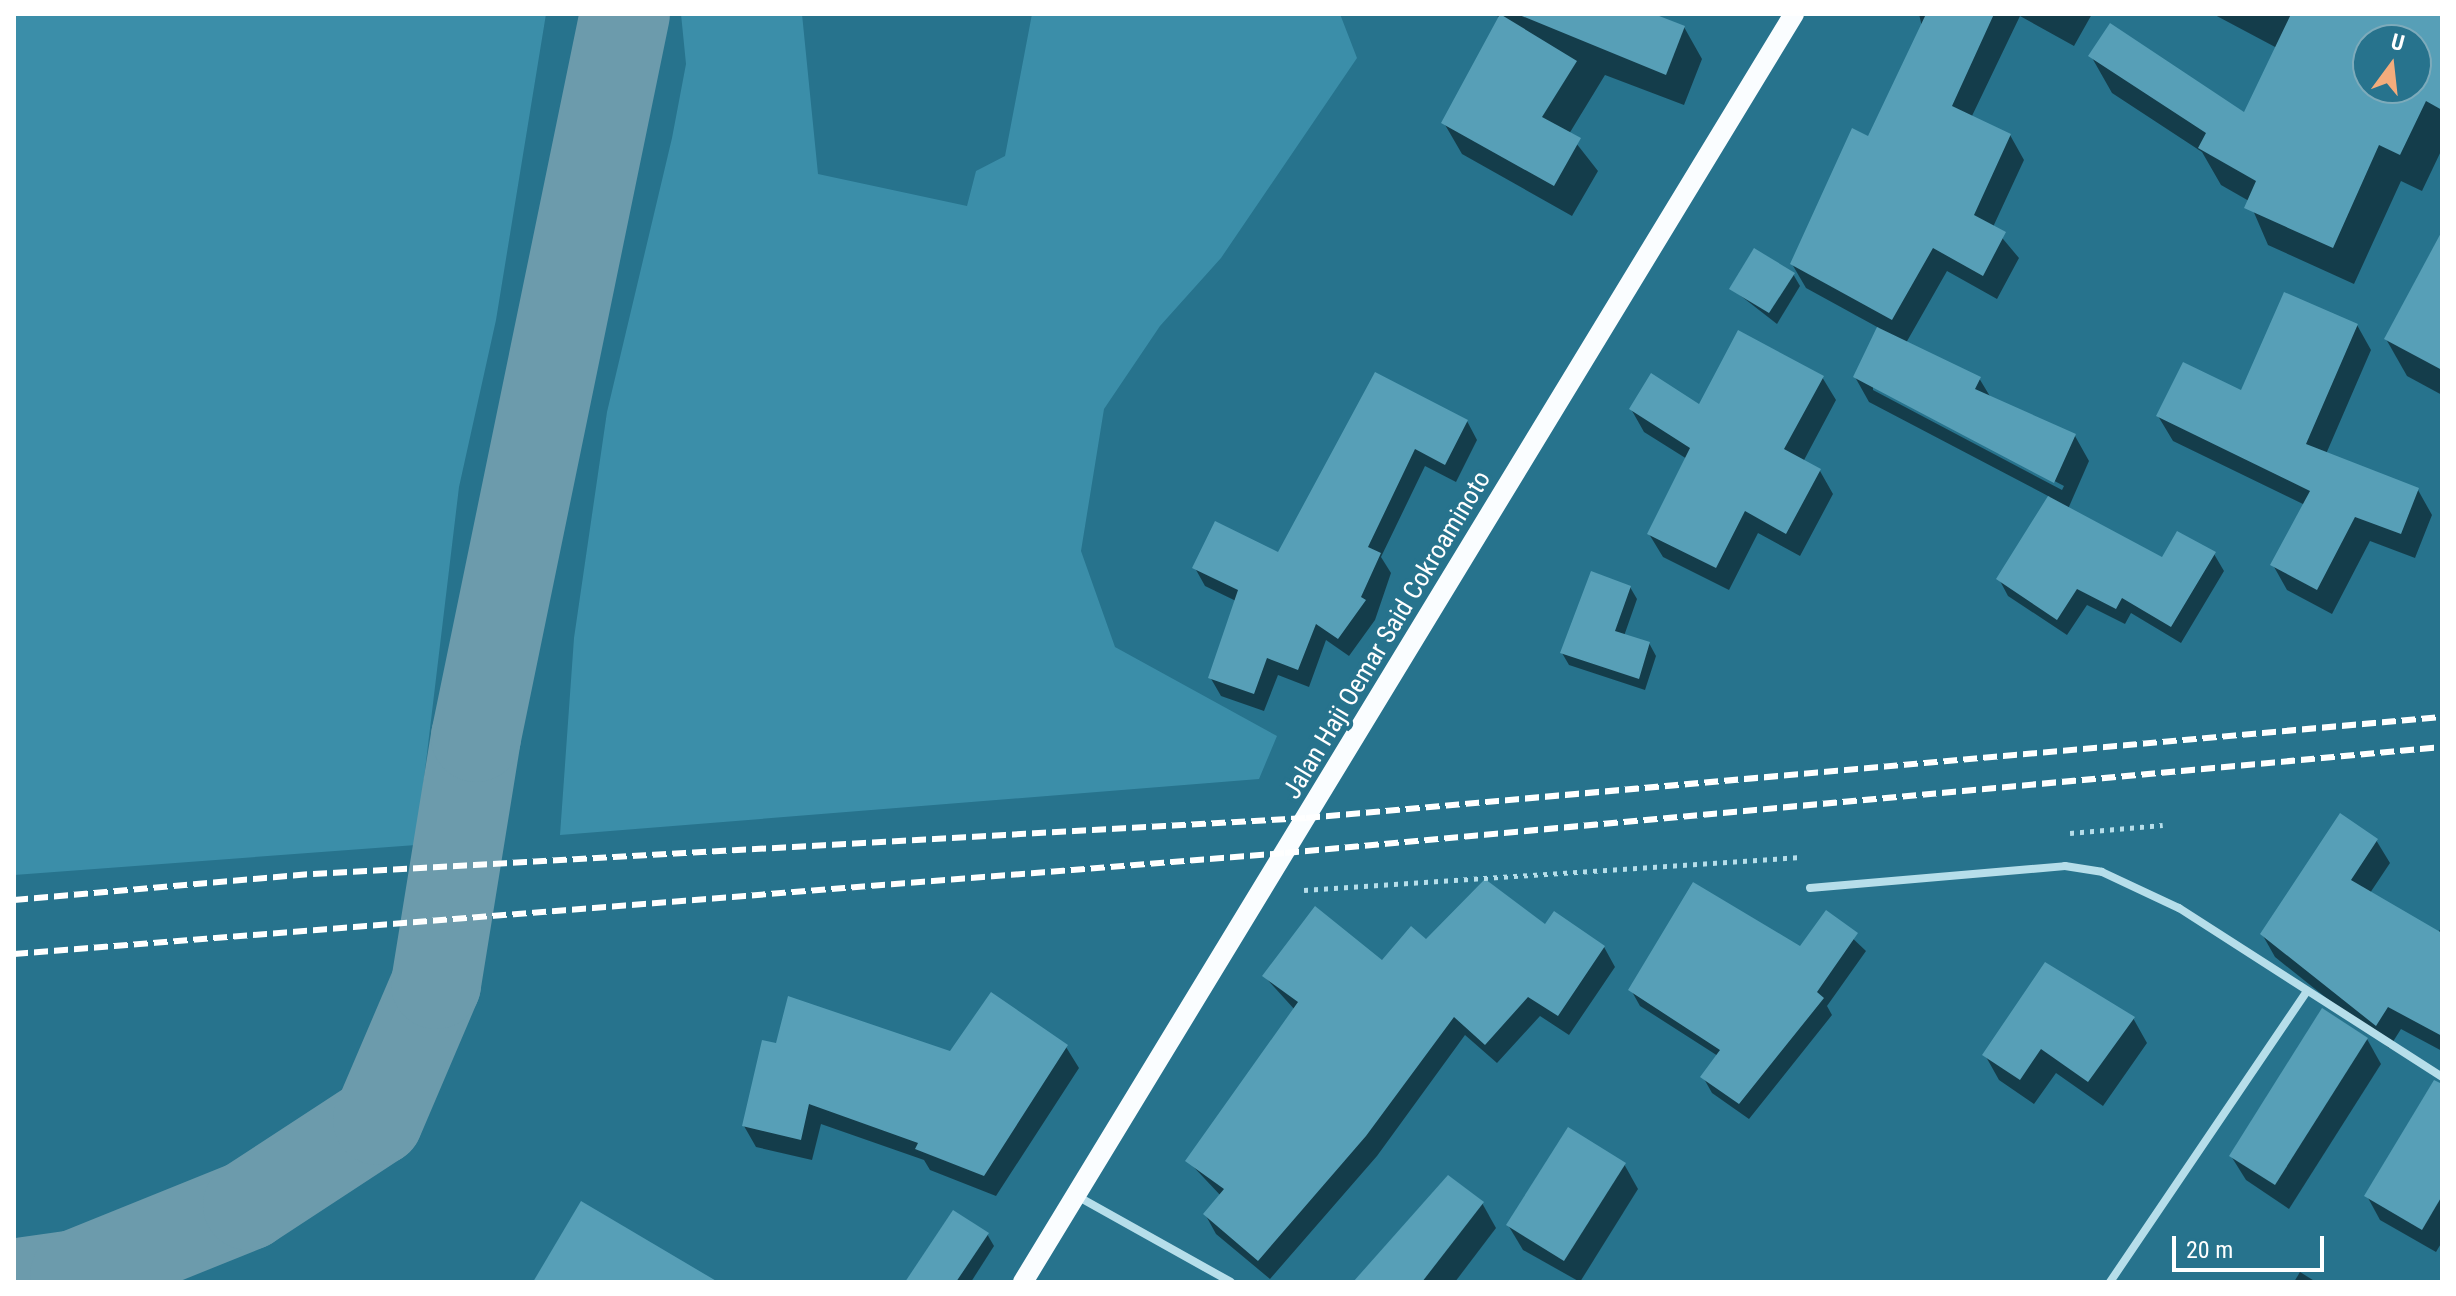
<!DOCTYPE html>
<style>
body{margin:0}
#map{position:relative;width:2456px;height:1296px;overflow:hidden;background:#27738d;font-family:"Roboto Condensed",sans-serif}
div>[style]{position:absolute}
.green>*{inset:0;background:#3b8ea9}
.shadow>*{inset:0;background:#0007}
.river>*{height:90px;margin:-45px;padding:0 45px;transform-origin:45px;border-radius:45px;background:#6c9bac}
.building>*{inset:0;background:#579fb7}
.path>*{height:5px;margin-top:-2.5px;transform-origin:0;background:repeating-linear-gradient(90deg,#b6deea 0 4px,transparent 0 10px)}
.street>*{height:8px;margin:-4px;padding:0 4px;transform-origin:4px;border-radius:4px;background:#b6deea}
.primary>*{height:20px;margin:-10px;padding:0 10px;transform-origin:10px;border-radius:10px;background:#fafdff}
.rail>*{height:6px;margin-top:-3px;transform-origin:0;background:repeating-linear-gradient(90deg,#fff 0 14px,transparent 0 20px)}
span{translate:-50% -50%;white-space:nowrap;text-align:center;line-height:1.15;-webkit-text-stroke:8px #27738d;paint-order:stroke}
.street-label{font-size:26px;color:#fff}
.frame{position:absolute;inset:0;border:16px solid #fff;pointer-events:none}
.north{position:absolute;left:2352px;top:24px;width:80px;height:80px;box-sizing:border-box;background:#27738d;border:2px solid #7dabbb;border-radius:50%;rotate:15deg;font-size:22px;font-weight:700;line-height:32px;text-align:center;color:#fff}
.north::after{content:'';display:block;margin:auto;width:28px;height:36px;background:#f3ac7c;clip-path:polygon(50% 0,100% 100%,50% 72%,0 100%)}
.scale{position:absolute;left:2172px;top:1236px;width:152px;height:36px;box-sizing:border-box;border:4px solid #fff;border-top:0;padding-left:10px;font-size:24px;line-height:28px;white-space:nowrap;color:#fff;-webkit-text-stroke:6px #27738d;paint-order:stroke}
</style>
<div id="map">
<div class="green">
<i style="clip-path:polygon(14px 14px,546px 14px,496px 320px,459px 487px,416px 845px,14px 875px)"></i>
<i style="clip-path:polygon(681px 14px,802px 14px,818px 174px,967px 206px,976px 171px,1005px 156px,1032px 14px,1340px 14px,1357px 58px,1221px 258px,1160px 326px,1104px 409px,1081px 551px,1115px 647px,1277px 736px,1259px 779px,560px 835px,574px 638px,607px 412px,672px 138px,686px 64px)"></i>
</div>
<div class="shadow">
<i style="clip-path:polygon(1493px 14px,1649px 14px,1684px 27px,1702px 59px,1684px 105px,1605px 75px,1569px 134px,1598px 171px,1572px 216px,1462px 154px,1444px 123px,1501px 18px)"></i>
<i style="clip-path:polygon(evenodd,1919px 14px,2092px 14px,2074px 46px,2020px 16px,1971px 118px,2010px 135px,2024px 160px,1993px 227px,2019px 258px,1997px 299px,1947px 271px,1906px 343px,1979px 378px,1991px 398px,2075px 436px,2089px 461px,2068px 509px,2163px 559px,2214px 554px,2224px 571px,2181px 643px,2131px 613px,2125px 624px,2087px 605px,2067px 635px,2008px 596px,1999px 579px,2050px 497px,1869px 402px,1855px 377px,1879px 328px,1806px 288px,1792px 264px,1869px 139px,1922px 27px,1919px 14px,1873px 386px,2064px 486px,2062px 490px,1873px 390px,1873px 386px)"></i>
<i style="clip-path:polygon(evenodd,2213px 14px,2442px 14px,2442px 149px,2422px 191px,2401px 181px,2354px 284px,2268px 245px,2249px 201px,2221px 185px,2202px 152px,2112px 93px,2091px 56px,2245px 114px,2277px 48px,2213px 14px,2368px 40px,2416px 40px,2416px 88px,2368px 88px,2368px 40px)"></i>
<i style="clip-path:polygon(2442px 263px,2442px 395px,2407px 376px,2386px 339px)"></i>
<i style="clip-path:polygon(1793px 274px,1800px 286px,1777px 324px,1732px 289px)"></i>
<i style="clip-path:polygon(2357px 325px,2371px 350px,2326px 454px,2418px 490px,2432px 515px,2415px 558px,2370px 541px,2332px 614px,2287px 590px,2273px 565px,2305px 505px,2173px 441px,2158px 416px,2242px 393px)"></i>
<i style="clip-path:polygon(1375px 375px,1467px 421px,1477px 440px,1456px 482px,1425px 466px,1381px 557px,1391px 573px,1375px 620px,1349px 656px,1326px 640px,1309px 687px,1278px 675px,1264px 711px,1221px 696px,1210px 677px,1236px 601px,1205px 586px,1195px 568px,1279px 555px)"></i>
<i style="clip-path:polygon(1822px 377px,1836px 400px,1803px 462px,1820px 471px,1833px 494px,1800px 556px,1758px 533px,1729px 590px,1663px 557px,1649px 534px,1687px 459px,1644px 432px,1631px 409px,1700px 407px)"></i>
<i style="clip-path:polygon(1630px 587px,1637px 599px,1624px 636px,1649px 643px,1656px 656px,1645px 690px,1569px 665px,1562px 653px)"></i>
<i style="clip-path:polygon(2376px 840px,2390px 863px,2370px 893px,2438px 933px,2442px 926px,2442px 1051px,2401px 1029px,2389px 1048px,2275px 957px,2262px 934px)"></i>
<i style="clip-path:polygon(1826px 913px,1866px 951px,1827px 1006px,1832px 1015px,1749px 1119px,1712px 1093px,1703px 1077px,1718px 1056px,1640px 1006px,1631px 990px,1801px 949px)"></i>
<i style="clip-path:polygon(1546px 927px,1604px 947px,1615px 967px,1569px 1035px,1540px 1016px,1497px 1063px,1465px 1035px,1377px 1156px,1270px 1279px,1216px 1234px,1205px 1214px,1221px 1196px,1188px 1161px,1295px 1010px,1264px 976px,1383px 963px,1426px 942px)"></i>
<i style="clip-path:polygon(2133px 1018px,2147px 1043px,2103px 1106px,2056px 1073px,2034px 1104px,1999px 1080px,1985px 1055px)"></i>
<i style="clip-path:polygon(2367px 1039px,2381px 1064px,2289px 1209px,2246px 1180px,2231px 1156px)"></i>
<i style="clip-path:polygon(778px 1045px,951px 1054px,1066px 1047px,1079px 1068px,996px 1196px,930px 1170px,924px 1160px,821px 1124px,812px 1160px,756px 1147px,744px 1126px)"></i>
<i style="clip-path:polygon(2442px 1098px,2442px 1242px,2436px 1252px,2380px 1220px,2367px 1196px)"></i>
<i style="clip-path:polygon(1624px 1164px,1638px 1189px,1580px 1282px,1523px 1250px,1508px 1225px)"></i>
<i style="clip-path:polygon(1482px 1203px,1496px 1228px,1455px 1282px,1366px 1282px)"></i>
<i style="clip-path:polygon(987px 1234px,994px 1246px,971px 1282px,908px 1282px)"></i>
<i style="clip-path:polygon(2300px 1272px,2316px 1282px,2294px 1282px)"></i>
</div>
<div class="river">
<i style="left:25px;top:1282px;width:50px;rotate:-8deg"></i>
<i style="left:75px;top:1275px;width:187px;rotate:-22deg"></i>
<i style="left:248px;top:1205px;width:155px;rotate:-33.2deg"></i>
<i style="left:378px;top:1120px;width:148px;rotate:-66.9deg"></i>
<i style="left:436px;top:984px;width:250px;rotate:-80.8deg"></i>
<i style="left:476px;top:737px;width:738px;rotate:-78.36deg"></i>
</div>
<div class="building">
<i style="clip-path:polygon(1500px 14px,1577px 61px,1542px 117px,1581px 138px,1554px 186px,1441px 123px)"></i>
<i style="clip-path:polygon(1517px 14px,1654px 14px,1685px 26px,1666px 75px)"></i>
<i style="clip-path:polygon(1926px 14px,1994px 14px,1952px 106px,2011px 134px,1974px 215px,2006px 232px,1983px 276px,1933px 248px,1892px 320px,1790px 264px,1852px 128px,1868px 136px)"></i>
<i style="clip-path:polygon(evenodd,2291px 14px,2442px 14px,2442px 110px,2426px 101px,2400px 155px,2379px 145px,2333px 248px,2244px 208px,2256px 181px,2198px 148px,2206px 133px,2088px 56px,2110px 23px,2244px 112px,2291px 14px,2368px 40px,2416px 40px,2416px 88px,2368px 88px,2368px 40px)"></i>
<i style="clip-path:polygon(2442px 231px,2442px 370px,2384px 339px)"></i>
<i style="clip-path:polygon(1754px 248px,1795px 273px,1769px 313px,1729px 289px)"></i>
<i style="clip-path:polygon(2284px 292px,2358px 324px,2306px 444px,2419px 488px,2401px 534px,2355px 517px,2317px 590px,2270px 565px,2310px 491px,2156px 416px,2183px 362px,2241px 390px)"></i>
<i style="clip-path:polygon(1877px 327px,1981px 377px,1975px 389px,2076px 434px,2054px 483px,1853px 377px)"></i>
<i style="clip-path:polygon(1738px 330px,1824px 376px,1784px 449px,1821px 469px,1786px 534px,1745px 511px,1716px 568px,1647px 534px,1690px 448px,1629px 409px,1651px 373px,1699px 404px)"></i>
<i style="clip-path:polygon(1375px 372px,1468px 420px,1445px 465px,1415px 449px,1368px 547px,1381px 553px,1361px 597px,1366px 600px,1338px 639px,1316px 624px,1298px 670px,1267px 658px,1254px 694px,1208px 678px,1238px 590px,1192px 568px,1215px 521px,1278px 552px)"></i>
<i style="clip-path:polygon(2048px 496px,2162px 557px,2177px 531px,2216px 552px,2171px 627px,2122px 598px,2116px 609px,2077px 589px,2057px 620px,1996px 579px)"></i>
<i style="clip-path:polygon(1591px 571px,1631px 586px,1615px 631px,1650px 642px,1639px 679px,1560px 653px)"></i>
<i style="clip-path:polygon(2340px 813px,2378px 839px,2351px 880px,2442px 933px,2442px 1036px,2388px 1007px,2376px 1026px,2260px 934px)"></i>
<i style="clip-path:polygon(1485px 879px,1545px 924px,1554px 911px,1605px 946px,1558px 1016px,1528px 997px,1485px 1045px,1454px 1017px,1366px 1136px,1258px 1261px,1203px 1214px,1224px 1189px,1185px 1161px,1298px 1002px,1262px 976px,1315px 906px,1382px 960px,1411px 926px,1426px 939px)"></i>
<i style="clip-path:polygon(1693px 882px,1800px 946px,1826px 910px,1858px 933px,1817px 992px,1824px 998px,1739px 1104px,1700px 1077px,1720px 1050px,1628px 990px)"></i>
<i style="clip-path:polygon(2045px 962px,2135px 1017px,2088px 1082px,2041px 1049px,2020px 1080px,1982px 1055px)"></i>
<i style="clip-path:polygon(991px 992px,1068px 1045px,984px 1176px,915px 1149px,918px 1143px,809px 1104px,801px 1140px,742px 1126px,762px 1040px,776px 1043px,788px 996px,950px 1051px)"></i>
<i style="clip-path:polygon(2322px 1008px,2368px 1038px,2275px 1185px,2229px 1156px)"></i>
<i style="clip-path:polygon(2434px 1080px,2442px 1084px,2442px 1196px,2422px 1230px,2364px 1196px)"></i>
<i style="clip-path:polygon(1568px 1127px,1626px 1163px,1564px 1261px,1506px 1225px)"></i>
<i style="clip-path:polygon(1448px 1175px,1484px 1202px,1422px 1282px,1353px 1282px)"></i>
<i style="clip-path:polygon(581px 1201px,718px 1282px,533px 1282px)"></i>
<i style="clip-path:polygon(953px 1210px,989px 1233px,956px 1282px,905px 1282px)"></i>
</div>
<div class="path">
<i style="left:2070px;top:833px;width:93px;rotate:-4.9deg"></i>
<i style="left:1304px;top:890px;width:498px;rotate:-3.8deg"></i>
</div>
<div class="street">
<i style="left:1810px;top:888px;width:256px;rotate:-4.9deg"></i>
<i style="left:2065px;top:866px;width:37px;rotate:9deg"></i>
<i style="left:2102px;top:872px;width:85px;rotate:25.1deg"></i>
<i style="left:2179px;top:908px;width:313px;rotate:32.7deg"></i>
<i style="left:1077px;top:1196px;width:176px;rotate:29.2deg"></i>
<i style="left:2110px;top:1282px;width:350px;rotate:-55.9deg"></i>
</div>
<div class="primary">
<i style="left:1023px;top:1282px;width:1484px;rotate:-58.7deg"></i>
</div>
<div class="rail">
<i style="left:14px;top:900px;width:300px;rotate:-5deg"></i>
<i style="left:313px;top:874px;width:995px;rotate:-3.23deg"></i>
<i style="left:1306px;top:818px;width:1140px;rotate:-5.08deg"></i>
<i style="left:14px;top:954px;width:1275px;rotate:-4.54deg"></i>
<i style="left:1285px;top:853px;width:1162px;rotate:-5.23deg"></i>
</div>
<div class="street-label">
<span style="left:1387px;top:635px;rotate:-59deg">Jalan Haji Oemar Said Cokroaminoto</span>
</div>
<div class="frame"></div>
<div class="north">U</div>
<div class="scale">20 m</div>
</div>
